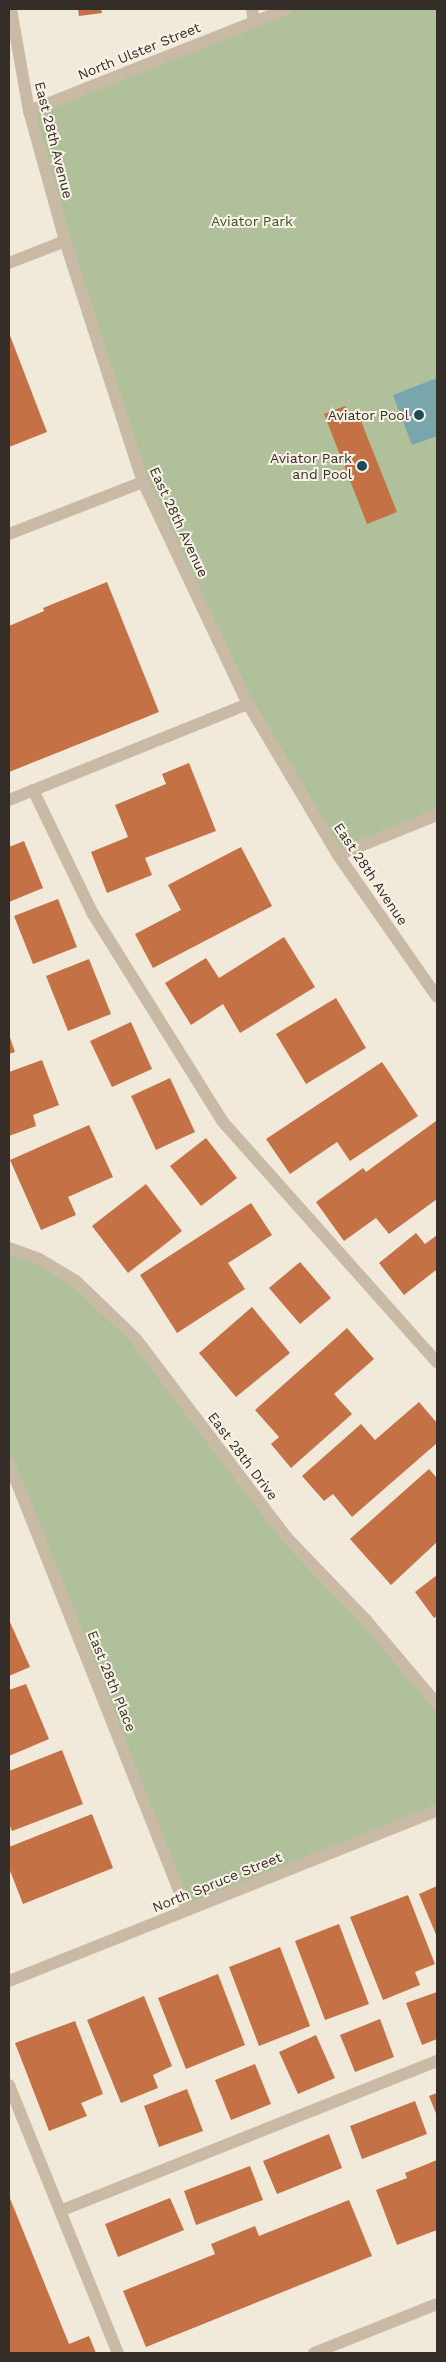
<!DOCTYPE html>
<style>
body{margin:0}
#map{position:relative;width:446px;height:2362px;overflow:hidden;background:#f1e9da;font-family:"Work Sans",sans-serif}
div>[style]{position:absolute}
.green>*{inset:0;background:#afc09a}
.water>*{inset:0;background:#79a6ad}
.building>*{inset:0;background:#c47245}
.service>*{height:12px;margin:-6px;padding:0 6px;transform-origin:6px;border-radius:6px;background:#c9baa6}
.minor>*{height:12px;margin:-6px;padding:0 6px;transform-origin:6px;border-radius:6px;background:#c9baa6}
.dots>*{width:14px;height:14px;translate:-50% -50%;box-sizing:border-box;border:2px solid #f9f2e6;border-radius:50%}
span{translate:-50% -50%;white-space:nowrap;text-align:center;line-height:1.15;-webkit-text-stroke:4px #f9f2e6;paint-order:stroke}
.street-label{font-size:14px;color:#352d27}
.park-label{font-size:14px;color:#40532b}
.poi-label{font-size:14px;color:#352d27}
.right{translate:-100% -50%;text-align:right}
.frame{position:absolute;inset:0;border:10px solid #352d27;pointer-events:none}
</style>
<div id="map">
<div class="green">
<i style="clip-path:polygon(287px 9px,437px 9px,437px 815px,338px 855px,248px 704px,143px 482px,29px 111px)"></i>
<i style="clip-path:polygon(9px 1248px,76px 1281px,136px 1339px,213px 1442px,437px 1704px,437px 1811px,187px 1910px,9px 1463px)"></i>
</div>
<div class="water">
<i style="clip-path:polygon(437px 378px,437px 436px,412px 445px,393px 395px)"></i>
</div>
<div class="building">
<i style="clip-path:polygon(78px 9px,101px 9px,102px 13px,79px 16px)"></i>
<i style="clip-path:polygon(9px 333px,47px 432px,9px 447px)"></i>
<i style="clip-path:polygon(345px 406px,350px 420px,359px 416px,397px 512px,367px 524px,324px 414px)"></i>
<i style="clip-path:polygon(107px 582px,159px 712px,9px 772px,9px 626px,44px 611px,43px 608px)"></i>
<i style="clip-path:polygon(189px 763px,216px 831px,145px 858px,152px 875px,107px 893px,91px 852px,128px 837px,115px 805px,166px 784px,162px 774px)"></i>
<i style="clip-path:polygon(24px 841px,43px 888px,9px 902px,9px 847px)"></i>
<i style="clip-path:polygon(241px 847px,272px 906px,153px 968px,135px 934px,181px 910px,168px 885px)"></i>
<i style="clip-path:polygon(58px 899px,77px 947px,33px 964px,14px 916px)"></i>
<i style="clip-path:polygon(284px 937px,315px 987px,240px 1033px,223px 1004px,191px 1025px,165px 983px,206px 958px,219px 978px)"></i>
<i style="clip-path:polygon(89px 959px,111px 1014px,68px 1031px,46px 976px)"></i>
<i style="clip-path:polygon(336px 998px,366px 1048px,306px 1084px,276px 1034px)"></i>
<i style="clip-path:polygon(131px 1022px,152px 1069px,112px 1087px,90px 1041px)"></i>
<i style="clip-path:polygon(9px 1035px,15px 1052px,9px 1054px)"></i>
<i style="clip-path:polygon(42px 1060px,59px 1105px,33px 1115px,36px 1126px,9px 1136px,9px 1072px)"></i>
<i style="clip-path:polygon(382px 1062px,418px 1116px,350px 1161px,337px 1142px,290px 1174px,266px 1139px)"></i>
<i style="clip-path:polygon(170px 1078px,195px 1132px,156px 1150px,131px 1096px)"></i>
<i style="clip-path:polygon(436px 1121px,437px 1199px,389px 1234px,376px 1218px,344px 1241px,316px 1202px,363px 1168px,366px 1172px)"></i>
<i style="clip-path:polygon(89px 1125px,113px 1177px,68px 1197px,76px 1215px,41px 1230px,10px 1160px)"></i>
<i style="clip-path:polygon(206px 1138px,237px 1178px,201px 1206px,170px 1166px)"></i>
<i style="clip-path:polygon(146px 1184px,182px 1231px,128px 1273px,92px 1226px)"></i>
<i style="clip-path:polygon(251px 1203px,272px 1235px,228px 1263px,245px 1289px,177px 1333px,140px 1275px)"></i>
<i style="clip-path:polygon(416px 1233px,425px 1244px,437px 1235px,437px 1272px,436px 1270px,404px 1295px,379px 1263px)"></i>
<i style="clip-path:polygon(300px 1262px,331px 1298px,300px 1324px,269px 1288px)"></i>
<i style="clip-path:polygon(252px 1307px,290px 1353px,236px 1397px,199px 1353px)"></i>
<i style="clip-path:polygon(347px 1328px,374px 1359px,334px 1394px,352px 1414px,291px 1468px,271px 1444px,279px 1437px,255px 1410px)"></i>
<i style="clip-path:polygon(419px 1402px,437px 1423px,437px 1443px,352px 1517px,333px 1494px,324px 1501px,302px 1476px,361px 1424px,375px 1440px)"></i>
<i style="clip-path:polygon(429px 1469px,437px 1478px,437px 1542px,391px 1585px,350px 1539px)"></i>
<i style="clip-path:polygon(437px 1575px,437px 1616px,434px 1618px,415px 1592px)"></i>
<i style="clip-path:polygon(9px 1620px,30px 1667px,9px 1676px)"></i>
<i style="clip-path:polygon(26px 1684px,49px 1739px,9px 1756px,9px 1690px)"></i>
<i style="clip-path:polygon(62px 1750px,83px 1804px,12px 1831px,9px 1824px,9px 1771px)"></i>
<i style="clip-path:polygon(92px 1814px,113px 1868px,23px 1904px,9px 1868px,9px 1847px)"></i>
<i style="clip-path:polygon(437px 1886px,437px 1937px,419px 1894px)"></i>
<i style="clip-path:polygon(408px 1895px,435px 1964px,415px 1972px,420px 1985px,383px 2000px,350px 1917px)"></i>
<i style="clip-path:polygon(339px 1924px,369px 2004px,325px 2020px,295px 1941px)"></i>
<i style="clip-path:polygon(280px 1947px,310px 2026px,259px 2046px,229px 1967px)"></i>
<i style="clip-path:polygon(218px 1974px,245px 2045px,186px 2069px,158px 1998px)"></i>
<i style="clip-path:polygon(437px 1992px,437px 2039px,422px 2045px,406px 2003px)"></i>
<i style="clip-path:polygon(144px 1996px,172px 2066px,153px 2075px,158px 2088px,121px 2103px,87px 2020px)"></i>
<i style="clip-path:polygon(380px 2019px,394px 2057px,355px 2072px,340px 2035px)"></i>
<i style="clip-path:polygon(75px 2021px,103px 2094px,81px 2103px,87px 2116px,49px 2131px,15px 2043px)"></i>
<i style="clip-path:polygon(316px 2035px,335px 2078px,298px 2094px,279px 2052px)"></i>
<i style="clip-path:polygon(255px 2064px,271px 2104px,231px 2120px,215px 2080px)"></i>
<i style="clip-path:polygon(187px 2089px,203px 2131px,159px 2147px,144px 2106px)"></i>
<i style="clip-path:polygon(437px 2093px,437px 2116px,429px 2096px)"></i>
<i style="clip-path:polygon(415px 2101px,427px 2134px,362px 2159px,350px 2126px)"></i>
<i style="clip-path:polygon(329px 2134px,342px 2168px,277px 2194px,263px 2161px)"></i>
<i style="clip-path:polygon(437px 2160px,437px 2230px,397px 2245px,376px 2190px,407px 2178px,405px 2173px)"></i>
<i style="clip-path:polygon(250px 2166px,263px 2200px,196px 2225px,184px 2191px)"></i>
<i style="clip-path:polygon(9px 2196px,69px 2344px,89px 2336px,96px 2353px,9px 2353px)"></i>
<i style="clip-path:polygon(170px 2198px,184px 2230px,118px 2257px,105px 2224px)"></i>
<i style="clip-path:polygon(349px 2200px,372px 2256px,146px 2347px,123px 2291px,215px 2254px,211px 2244px,255px 2226px,259px 2236px)"></i>
</div>
<div class="service">
<i style="left:252px;top:9px;width:13px;rotate:81deg"></i>
<i style="left:9px;top:263px;width:60px;rotate:-21.4deg"></i>
<i style="left:33px;top:790px;width:138px;rotate:64.2deg"></i>
<i style="left:93px;top:914px;width:245px;rotate:58deg"></i>
<i style="left:223px;top:1122px;width:322px;rotate:48.3deg"></i>
<i style="left:9px;top:800px;width:258px;rotate:-21.9deg"></i>
<i style="left:9px;top:2085px;width:289px;rotate:67.9deg"></i>
<i style="left:60px;top:2211px;width:406px;rotate:-21.7deg"></i>
</div>
<div class="minor">
<i style="left:11px;top:9px;width:104px;rotate:80deg"></i>
<i style="left:29px;top:111px;width:135px;rotate:74.5deg"></i>
<i style="left:65px;top:241px;width:253px;rotate:72.1deg"></i>
<i style="left:143px;top:482px;width:246px;rotate:64.7deg"></i>
<i style="left:248px;top:704px;width:176px;rotate:59.2deg"></i>
<i style="left:338px;top:855px;width:173px;rotate:55.1deg"></i>
<i style="left:29px;top:111px;width:277px;rotate:-21.6deg"></i>
<i style="left:9px;top:534px;width:144px;rotate:-21.2deg"></i>
<i style="left:338px;top:855px;width:107px;rotate:-22deg"></i>
<i style="left:9px;top:1248px;width:32px;rotate:20deg"></i>
<i style="left:39px;top:1259px;width:43px;rotate:30.7deg"></i>
<i style="left:76px;top:1281px;width:83px;rotate:44deg"></i>
<i style="left:136px;top:1339px;width:250px;rotate:52.8deg"></i>
<i style="left:287px;top:1538px;width:114px;rotate:46.1deg"></i>
<i style="left:366px;top:1620px;width:110px;rotate:49.8deg"></i>
<i style="left:9px;top:1463px;width:481px;rotate:68.3deg"></i>
<i style="left:9px;top:1981px;width:461px;rotate:-21.7deg"></i>
<i style="left:314px;top:2353px;width:132px;rotate:-21.7deg"></i>
</div>
<div class="dots">
<i style="left:419px;top:415px;background:#1d4c56"></i>
<i style="left:362px;top:466px;background:#1d4c56"></i>
</div>
<div class="street-label">
<span style="left:139px;top:51px;rotate:-22deg">North Ulster Street</span>
<span style="left:54px;top:140px;rotate:76deg">East 28th Avenue</span>
<span style="left:179px;top:522px;rotate:65deg">East 28th Avenue</span>
<span style="left:371px;top:874px;rotate:56deg">East 28th Avenue</span>
<span style="left:243px;top:1456px;rotate:53deg">East 28th Drive</span>
<span style="left:112px;top:1681px;rotate:68deg">East 28th Place</span>
<span style="left:217px;top:1882px;rotate:-22deg">North Spruce Street</span>
</div>
<div class="park-label">
<span style="left:252px;top:221px">Aviator Park</span>
</div>
<div class="poi-label">
<span class="right" style="left:409px;top:415px">Aviator Pool</span>
<span class="right" style="left:352px;top:466px">Aviator Park<br>and Pool</span>
</div>
<div class="frame"></div>
</div>
